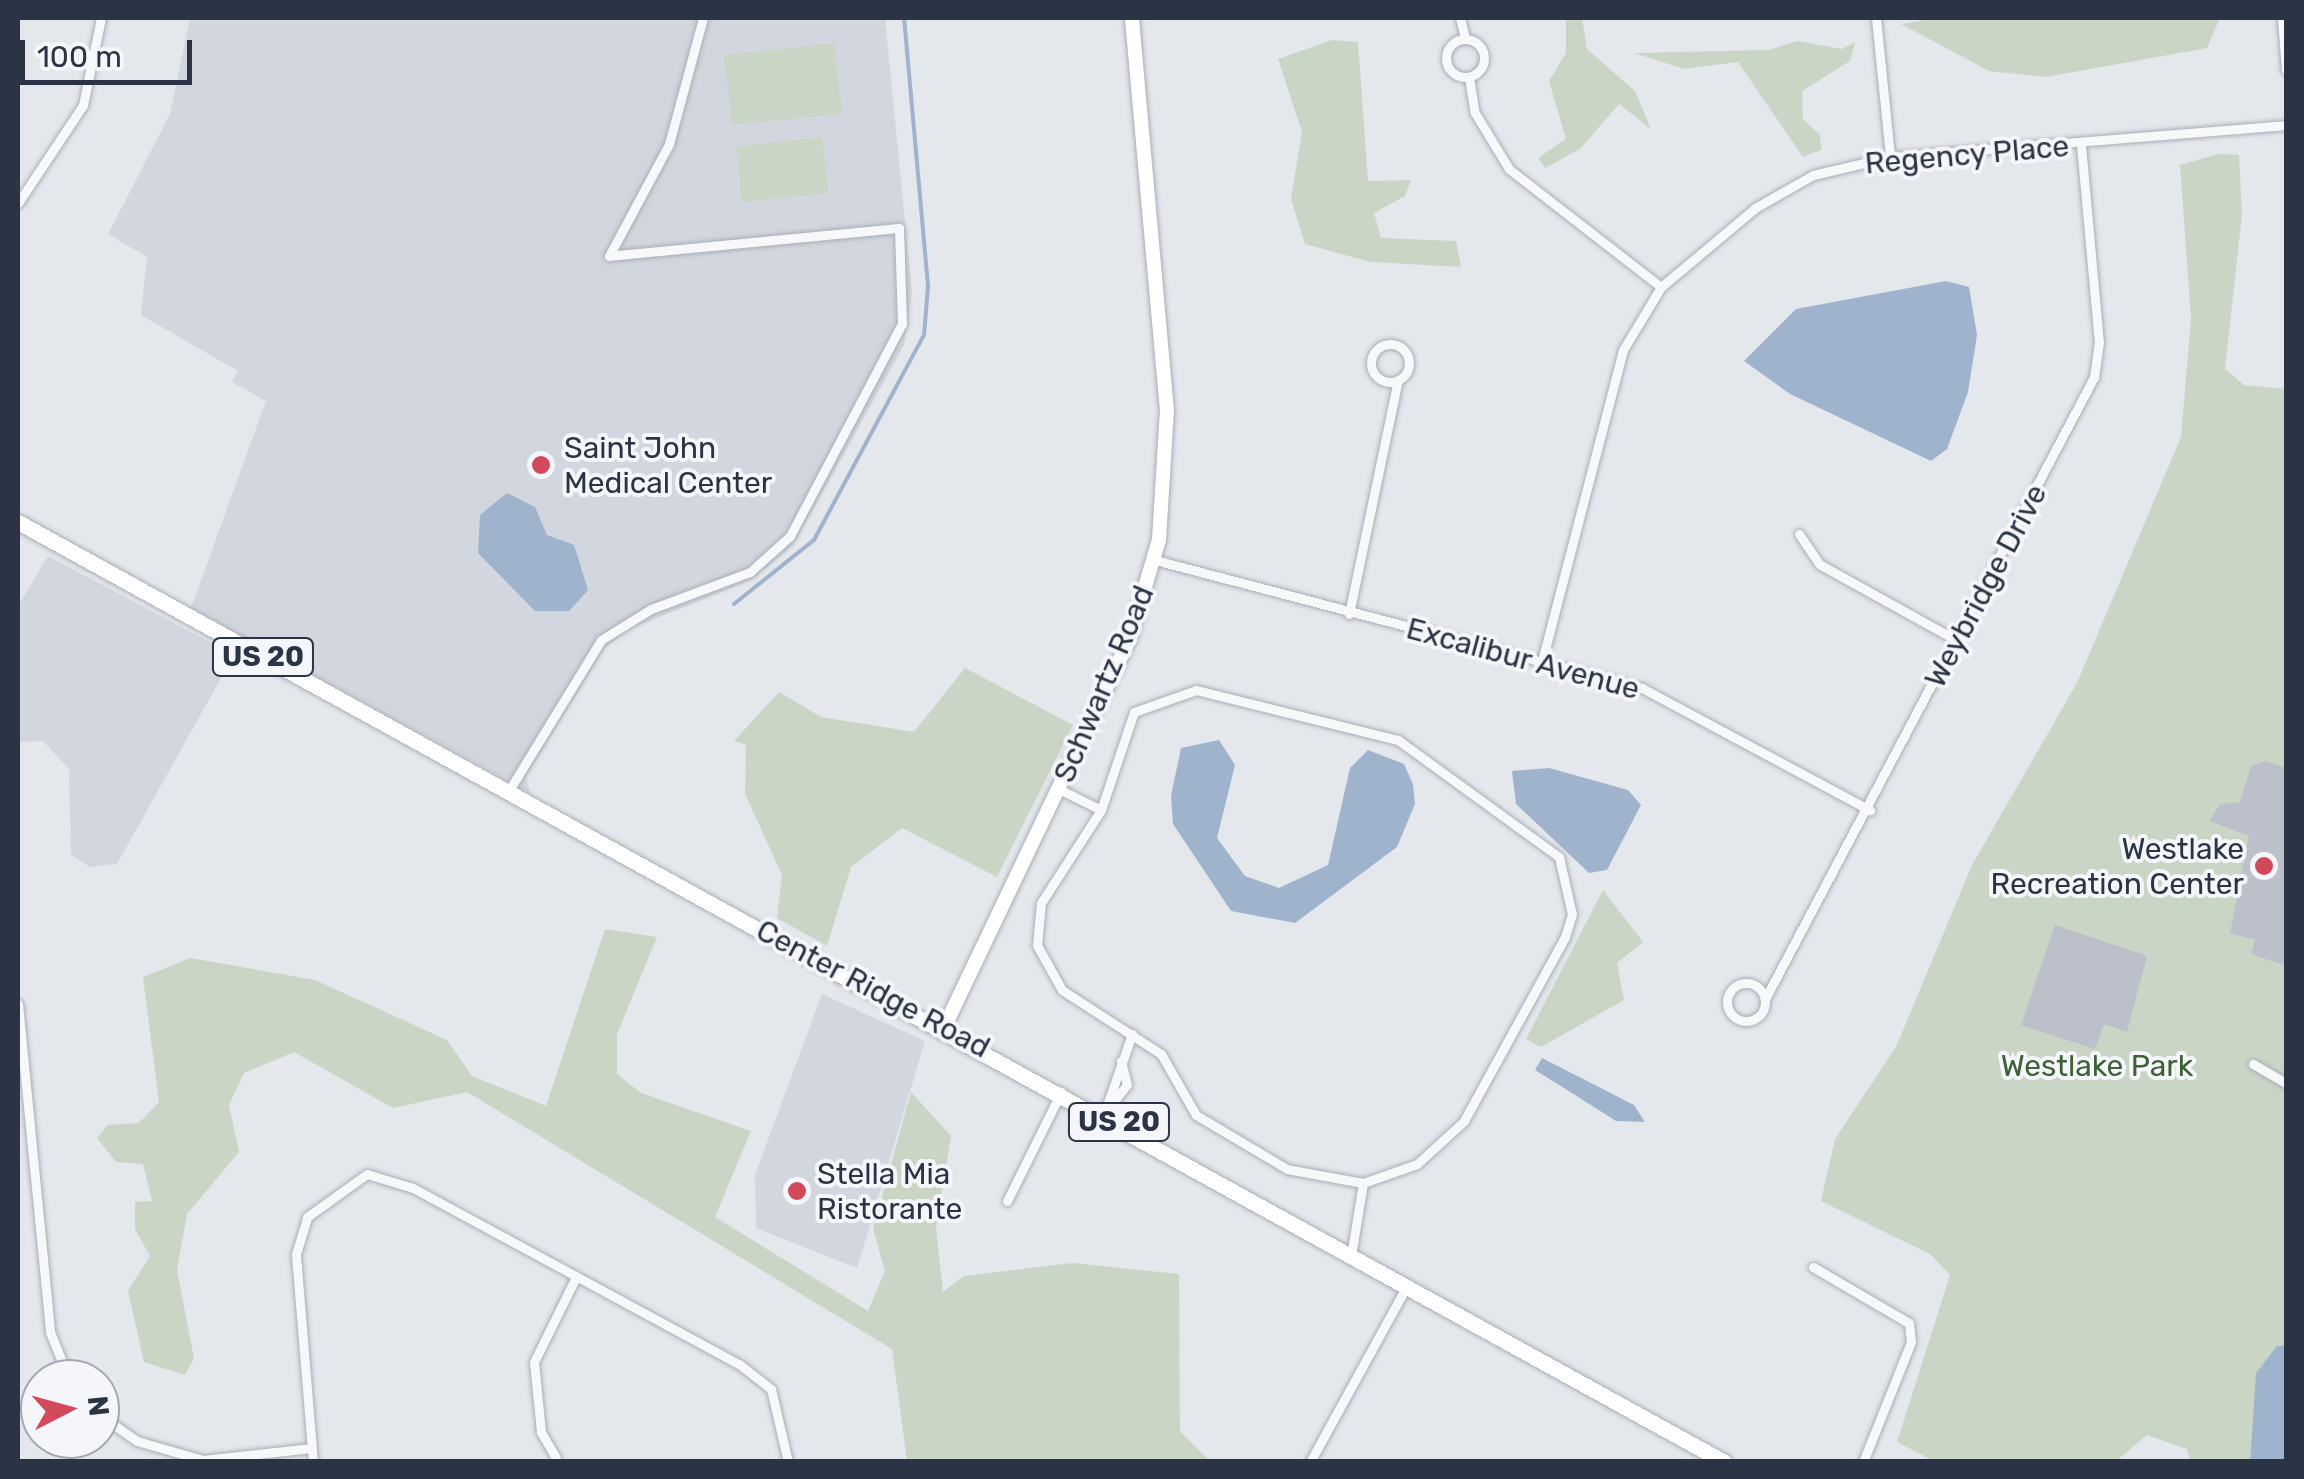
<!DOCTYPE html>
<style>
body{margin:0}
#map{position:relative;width:2304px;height:1479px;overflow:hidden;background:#e4e7ec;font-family:Rubik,sans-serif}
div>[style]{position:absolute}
.built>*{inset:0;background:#d2d6de}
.green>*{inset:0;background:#c9d6c5}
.water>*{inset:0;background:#9fb4cc}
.stream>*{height:4px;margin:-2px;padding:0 2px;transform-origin:2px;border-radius:2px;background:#9fb4cc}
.building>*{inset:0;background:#bbc0ca}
.roads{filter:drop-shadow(0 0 2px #a9aeb7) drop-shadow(0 0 2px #a9aeb7)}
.street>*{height:9px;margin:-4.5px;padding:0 4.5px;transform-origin:4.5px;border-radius:4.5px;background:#f7f8fa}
.street>.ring{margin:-4.5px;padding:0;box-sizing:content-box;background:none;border:9px solid #f7f8fa;border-radius:50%}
.secondary>*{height:14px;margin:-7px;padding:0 7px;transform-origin:7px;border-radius:7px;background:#fff}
.primary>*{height:15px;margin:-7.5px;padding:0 7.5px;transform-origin:7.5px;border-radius:7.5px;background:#fff}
.dots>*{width:28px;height:28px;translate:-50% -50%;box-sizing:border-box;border:5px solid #f4f6f9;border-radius:50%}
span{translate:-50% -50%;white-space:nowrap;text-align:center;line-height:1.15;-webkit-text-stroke:8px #f4f6f9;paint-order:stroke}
.shield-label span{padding:2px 8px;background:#f4f6f9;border:2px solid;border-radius:8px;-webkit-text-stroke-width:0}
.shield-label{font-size:28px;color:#2b3445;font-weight:700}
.street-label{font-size:30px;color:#2b3445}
.poi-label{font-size:30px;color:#2b3445}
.left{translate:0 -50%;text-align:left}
.right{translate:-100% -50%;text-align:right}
.park-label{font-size:30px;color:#3f6138}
.frame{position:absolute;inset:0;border:20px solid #2b3445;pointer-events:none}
.north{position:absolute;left:20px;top:1359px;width:100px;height:100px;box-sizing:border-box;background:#f4f6f9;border:2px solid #a4a8b1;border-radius:50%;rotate:84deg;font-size:28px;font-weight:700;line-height:40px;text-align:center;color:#2b3445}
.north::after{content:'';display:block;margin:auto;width:35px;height:45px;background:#d1495b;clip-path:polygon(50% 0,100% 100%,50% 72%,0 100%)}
.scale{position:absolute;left:20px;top:40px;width:172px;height:45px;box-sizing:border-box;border:5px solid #2b3445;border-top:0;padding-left:12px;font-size:30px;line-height:35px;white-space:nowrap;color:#2b3445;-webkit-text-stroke:8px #f4f6f9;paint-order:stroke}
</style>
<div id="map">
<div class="built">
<i style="clip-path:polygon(190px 18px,885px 18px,912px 293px,904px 345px,793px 546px,752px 580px,629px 629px,605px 648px,526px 777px,530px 793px,191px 608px,266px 401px,232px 382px,238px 371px,141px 315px,147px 257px,108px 234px,170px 114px)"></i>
<i style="clip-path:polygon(48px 556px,234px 655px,117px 864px,90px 867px,71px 855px,69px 769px,43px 741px,18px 742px,18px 606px)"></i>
<i style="clip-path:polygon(822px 994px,925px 1041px,857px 1268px,756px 1228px,755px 1175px)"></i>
</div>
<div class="green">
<i style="clip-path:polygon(1566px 18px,1582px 18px,1587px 49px,1635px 91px,1651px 129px,1619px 104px,1580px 149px,1545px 168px,1538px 158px,1566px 139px,1549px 81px,1566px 53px)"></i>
<i style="clip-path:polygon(1937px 18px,2220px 18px,2207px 48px,2046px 77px,1989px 71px,1901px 24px)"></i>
<i style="clip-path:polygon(1332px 40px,1358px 42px,1368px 181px,1411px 180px,1405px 196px,1374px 213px,1381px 238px,1456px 241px,1461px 267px,1371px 262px,1305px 244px,1291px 199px,1302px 132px,1278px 59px)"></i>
<i style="clip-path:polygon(1797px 41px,1842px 49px,1855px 42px,1850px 61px,1802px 91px,1803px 119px,1820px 135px,1821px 150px,1803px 157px,1738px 62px,1684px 69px,1634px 53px,1769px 50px)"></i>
<i style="clip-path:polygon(834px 43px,842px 114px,732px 125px,724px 55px)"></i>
<i style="clip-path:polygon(822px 137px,828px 193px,742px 202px,736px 146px)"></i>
<i style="clip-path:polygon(2218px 154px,2239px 155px,2242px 214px,2225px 369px,2244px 385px,2286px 389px,2286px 1346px,2277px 1346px,2254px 1403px,2250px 1461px,2190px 1461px,2187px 1449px,2147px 1435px,2115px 1462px,1934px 1461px,1897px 1442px,1950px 1275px,1930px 1254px,1821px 1201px,1835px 1139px,1896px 1047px,1972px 865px,2077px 683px,2181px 437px,2191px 318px,2180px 165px)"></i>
<i style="clip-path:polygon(965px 668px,1073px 725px,997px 877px,902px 828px,851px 867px,827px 946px,777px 918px,782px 875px,745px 794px,746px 745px,734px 741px,779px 692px,821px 717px,914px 732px)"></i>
<i style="clip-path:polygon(1603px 890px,1643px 942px,1617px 963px,1624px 1000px,1541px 1047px,1526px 1039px)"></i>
<i style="clip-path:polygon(605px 929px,657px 937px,617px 1034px,617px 1074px,641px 1093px,751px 1131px,715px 1217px,868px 1311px,885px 1271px,873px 1229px,911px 1092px,951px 1136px,936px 1227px,943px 1292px,964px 1276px,1072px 1263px,1179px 1274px,1180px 1431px,1210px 1461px,907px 1461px,892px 1349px,467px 1092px,393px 1108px,294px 1052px,244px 1073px,229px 1105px,239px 1152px,187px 1214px,177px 1270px,194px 1358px,185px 1375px,144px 1362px,128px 1291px,150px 1256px,135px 1229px,135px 1202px,152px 1201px,143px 1164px,116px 1162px,97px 1138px,108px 1125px,139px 1123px,159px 1102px,143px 977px,190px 958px,315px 980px,447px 1040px,472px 1076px,546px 1106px)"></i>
</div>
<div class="water">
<i style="clip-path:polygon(1946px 281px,1969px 287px,1977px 335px,1968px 392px,1947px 449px,1931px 461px,1790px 394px,1744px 361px,1796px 309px)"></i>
<i style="clip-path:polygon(507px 493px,535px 507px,547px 535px,574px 545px,588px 590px,569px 611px,535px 611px,478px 553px,480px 515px)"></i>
<i style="clip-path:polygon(1219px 740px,1235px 765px,1217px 838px,1245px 876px,1279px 888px,1328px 865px,1350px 768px,1368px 750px,1404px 764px,1413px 784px,1415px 804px,1397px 847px,1295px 923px,1231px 911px,1173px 824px,1171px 796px,1181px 748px)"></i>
<i style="clip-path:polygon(1549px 768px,1628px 790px,1641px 805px,1607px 870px,1589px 873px,1516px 804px,1512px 771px)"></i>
<i style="clip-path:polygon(1542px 1058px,1634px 1105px,1645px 1122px,1616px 1121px,1564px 1088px,1535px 1070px)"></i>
<i style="clip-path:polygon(2277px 1346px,2286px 1346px,2286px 1461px,2250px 1461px,2256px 1373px)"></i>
</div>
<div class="stream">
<i style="left:734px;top:604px;width:102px;rotate:-38.7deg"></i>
<i style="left:814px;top:540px;width:233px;rotate:-61.8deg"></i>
<i style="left:924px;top:335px;width:49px;rotate:-85.3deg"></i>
<i style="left:928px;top:286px;width:269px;rotate:-95.1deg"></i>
</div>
<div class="building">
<i style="clip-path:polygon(2265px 761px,2286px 768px,2286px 966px,2251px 954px,2255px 940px,2230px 933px,2249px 836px,2209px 821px,2220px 804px,2240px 802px,2251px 766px)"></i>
<i style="clip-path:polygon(2055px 925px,2147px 956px,2127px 1032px,2104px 1024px,2095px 1049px,2021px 1025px)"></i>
</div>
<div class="roads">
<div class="street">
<i style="left:1460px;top:18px;width:21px;rotate:76deg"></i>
<i style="left:1876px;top:18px;width:140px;rotate:84.2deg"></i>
<i style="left:2282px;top:18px;width:52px;rotate:85.6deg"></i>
<i class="ring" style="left:1446px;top:39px;width:29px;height:29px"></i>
<i style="left:1469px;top:77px;width:36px;rotate:81deg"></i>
<i style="left:1475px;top:113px;width:66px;rotate:58.7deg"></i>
<i style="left:1509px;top:169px;width:192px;rotate:37.8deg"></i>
<i style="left:18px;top:203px;width:118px;rotate:-56.4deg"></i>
<i style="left:83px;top:105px;width:89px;rotate:-78.3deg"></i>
<i style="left:609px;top:256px;width:127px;rotate:-61.8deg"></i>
<i style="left:669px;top:144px;width:131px;rotate:-74.9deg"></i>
<i class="ring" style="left:1371px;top:344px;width:29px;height:29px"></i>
<i style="left:1799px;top:534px;width:36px;rotate:56deg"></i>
<i style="left:1819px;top:564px;width:157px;rotate:29deg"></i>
<i style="left:1155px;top:560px;width:504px;rotate:14.73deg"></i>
<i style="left:1642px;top:688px;width:259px;rotate:28.2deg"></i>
<i style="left:1349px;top:614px;width:239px;rotate:-78.2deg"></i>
<i style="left:1542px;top:661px;width:321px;rotate:-75.4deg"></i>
<i style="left:1623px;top:350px;width:74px;rotate:-58.9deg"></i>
<i style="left:1661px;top:287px;width:123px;rotate:-40deg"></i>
<i style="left:1755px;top:208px;width:67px;rotate:-29.6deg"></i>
<i style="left:1813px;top:175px;width:79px;rotate:-13.2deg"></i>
<i style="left:1890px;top:157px;width:397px;rotate:-4.6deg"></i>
<i style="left:1196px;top:690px;width:208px;rotate:13.9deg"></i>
<i style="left:1398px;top:740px;width:199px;rotate:36deg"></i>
<i style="left:1559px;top:857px;width:58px;rotate:77.2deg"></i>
<i style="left:1572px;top:914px;width:24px;rotate:107deg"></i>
<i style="left:1565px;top:937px;width:210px;rotate:118.8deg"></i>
<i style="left:1464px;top:1121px;width:64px;rotate:137.5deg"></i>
<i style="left:1417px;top:1164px;width:57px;rotate:160.6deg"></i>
<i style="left:1363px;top:1183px;width:77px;rotate:-169.6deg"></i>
<i style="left:1287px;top:1169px;width:106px;rotate:-149.3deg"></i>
<i style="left:1196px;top:1115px;width:70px;rotate:-119.8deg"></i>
<i style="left:1161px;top:1054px;width:118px;rotate:-147.1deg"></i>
<i style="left:1062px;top:990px;width:51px;rotate:-119.1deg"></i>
<i style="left:1037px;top:945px;width:42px;rotate:-84.6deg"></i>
<i style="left:1041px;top:903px;width:111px;rotate:-57.2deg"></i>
<i style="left:1101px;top:810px;width:103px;rotate:-71.4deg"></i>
<i style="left:1134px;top:712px;width:66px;rotate:-19.5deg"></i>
<i style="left:1059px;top:789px;width:47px;rotate:26.6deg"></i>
<i style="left:508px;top:792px;width:178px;rotate:-58.5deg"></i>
<i style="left:601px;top:640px;width:59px;rotate:-31.8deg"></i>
<i style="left:651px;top:609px;width:106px;rotate:-20.5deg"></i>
<i style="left:750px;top:572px;width:54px;rotate:-42deg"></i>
<i style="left:790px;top:536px;width:240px;rotate:-62.2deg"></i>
<i style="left:902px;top:324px;width:96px;rotate:-91.8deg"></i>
<i style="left:899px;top:228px;width:291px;rotate:174.5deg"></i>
<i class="ring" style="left:1727px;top:983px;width:29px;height:29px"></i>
<i style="left:1765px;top:999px;width:704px;rotate:-62.12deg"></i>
<i style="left:2094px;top:377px;width:34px;rotate:-82deg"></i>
<i style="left:2099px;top:343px;width:199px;rotate:-95.2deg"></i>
<i style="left:18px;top:1004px;width:330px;rotate:84.4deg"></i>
<i style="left:50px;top:1332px;width:51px;rotate:68deg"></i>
<i style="left:2253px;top:1064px;width:38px;rotate:30deg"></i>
<i style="left:1104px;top:1114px;width:85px;rotate:-70.7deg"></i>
<i style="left:1104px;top:1114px;width:37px;rotate:-52deg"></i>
<i style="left:1127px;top:1085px;width:25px;rotate:-104deg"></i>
<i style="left:1007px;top:1201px;width:122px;rotate:-63.6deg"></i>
<i style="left:1352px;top:1250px;width:68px;rotate:-80.7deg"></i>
<i style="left:1813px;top:1267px;width:111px;rotate:30.3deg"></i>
<i style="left:1909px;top:1323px;width:19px;rotate:84deg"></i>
<i style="left:1911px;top:1342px;width:129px;rotate:111.8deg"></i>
<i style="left:100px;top:1415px;width:45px;rotate:35.1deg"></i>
<i style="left:137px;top:1441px;width:69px;rotate:16.1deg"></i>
<i style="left:203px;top:1460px;width:109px;rotate:-6.3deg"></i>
<i style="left:556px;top:1458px;width:30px;rotate:-120deg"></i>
<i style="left:541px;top:1432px;width:70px;rotate:-95.7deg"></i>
<i style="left:534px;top:1362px;width:95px;rotate:-63.7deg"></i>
<i style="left:313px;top:1462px;width:209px;rotate:-94.7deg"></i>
<i style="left:296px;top:1254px;width:39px;rotate:-73deg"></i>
<i style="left:307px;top:1217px;width:74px;rotate:-35.6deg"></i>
<i style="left:367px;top:1174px;width:48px;rotate:16.9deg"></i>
<i style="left:413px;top:1188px;width:370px;rotate:28.4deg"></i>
<i style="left:739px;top:1364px;width:41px;rotate:38deg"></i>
<i style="left:771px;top:1389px;width:75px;rotate:76.9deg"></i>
<i style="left:1310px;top:1462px;width:203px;rotate:-61.2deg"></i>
</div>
<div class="secondary">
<i style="left:944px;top:1028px;width:429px;rotate:-64.5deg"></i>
<i style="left:1129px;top:641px;width:105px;rotate:-73.5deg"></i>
<i style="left:1159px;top:540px;width:129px;rotate:-86.5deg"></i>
<i style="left:1167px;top:411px;width:395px;rotate:-95.1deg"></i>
</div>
<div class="primary">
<i style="left:18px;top:522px;width:1948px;rotate:28.85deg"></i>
</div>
</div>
<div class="dots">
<i style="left:541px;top:465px;background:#d1495b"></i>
<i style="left:2264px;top:866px;background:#d1495b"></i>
<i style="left:797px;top:1191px;background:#d1495b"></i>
</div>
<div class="shield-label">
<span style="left:263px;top:657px">US 20</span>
<span style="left:1119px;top:1122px">US 20</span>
</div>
<div class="street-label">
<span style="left:1967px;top:155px;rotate:-5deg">Regency Place</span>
<span style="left:1986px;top:586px;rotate:-62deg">Weybridge Drive</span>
<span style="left:1523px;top:659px;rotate:15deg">Excalibur Avenue</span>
<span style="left:1104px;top:684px;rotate:-67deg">Schwartz Road</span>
<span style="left:873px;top:989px;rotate:28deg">Center Ridge Road</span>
</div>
<div class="poi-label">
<span class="left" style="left:564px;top:465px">Saint John<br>Medical Center</span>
<span class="right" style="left:2244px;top:866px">Westlake<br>Recreation Center</span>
<span class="left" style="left:817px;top:1191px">Stella Mia<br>Ristorante</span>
</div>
<div class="park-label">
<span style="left:2097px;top:1066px">Westlake Park</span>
</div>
<div class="frame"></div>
<div class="north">N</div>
<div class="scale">100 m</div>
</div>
